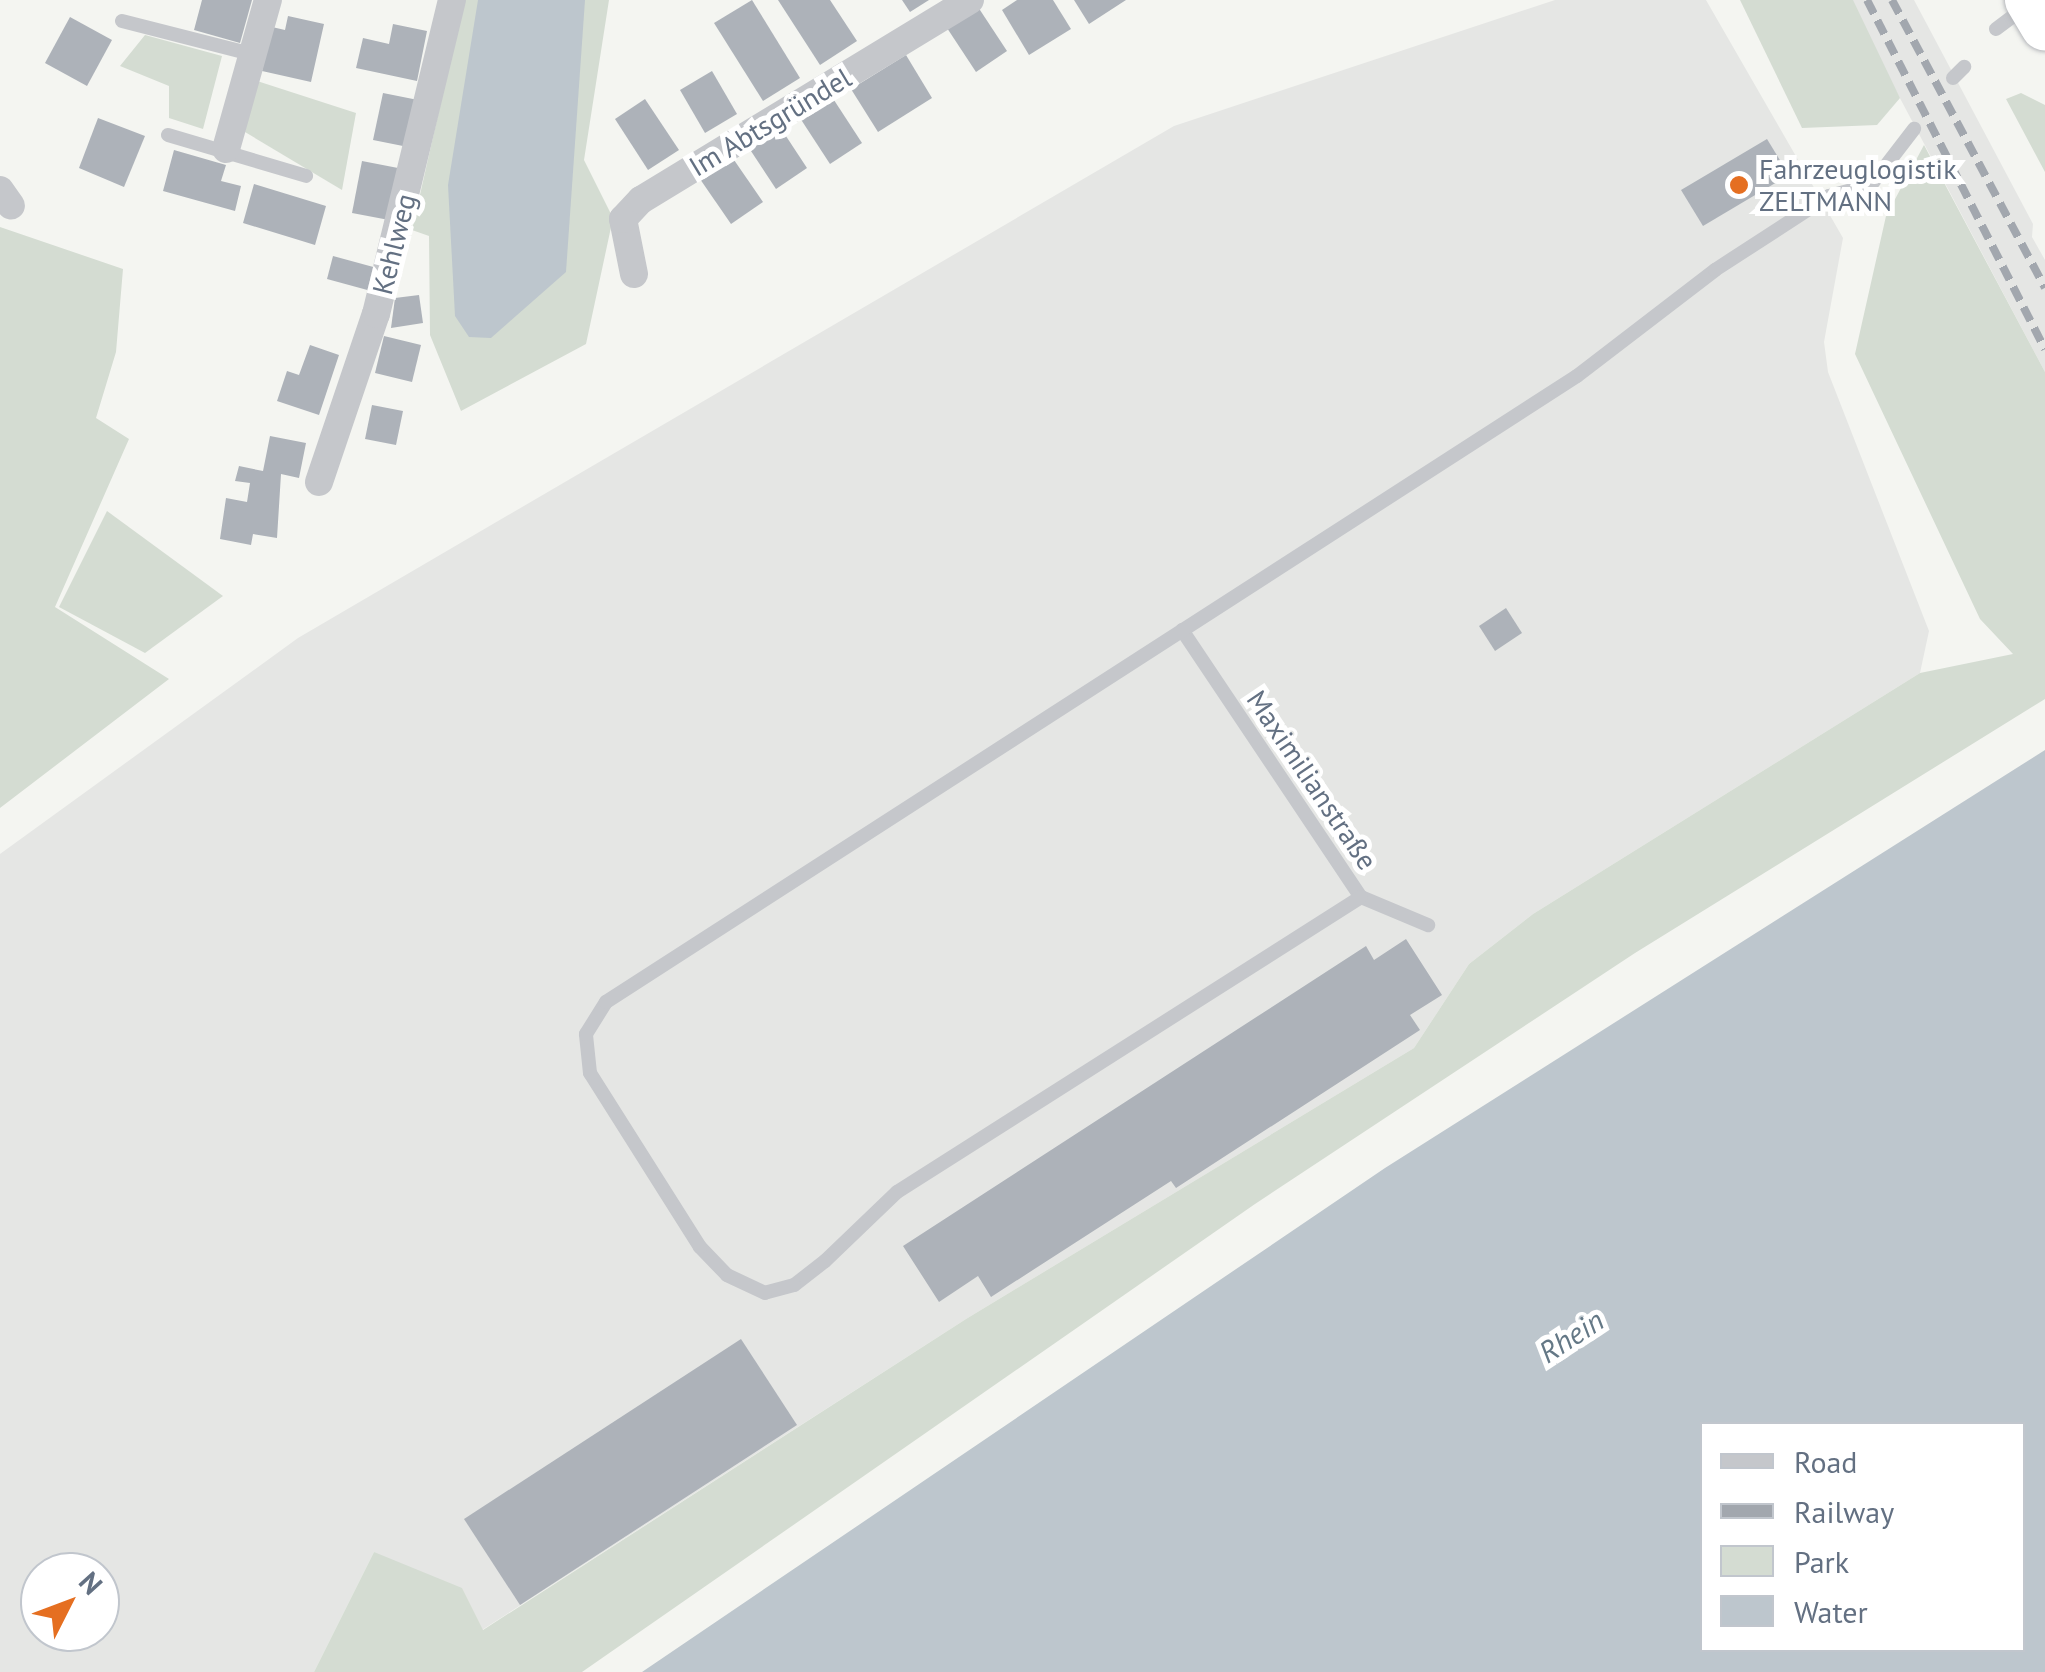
<!DOCTYPE html>
<meta charset="utf-8">
<style>
body{margin:0}
#map{position:relative;width:2045px;height:1672px;overflow:hidden;background:#f4f5f1;font-family:"PT Sans",sans-serif}
div>[style]{position:absolute}
.built>*{inset:0;background:#e5e6e4}
.green>*{inset:0;background:#d4dcd2}
.water>*{inset:0;background:#bdc6cd}
.building>*{inset:0;background:#adb2b9}
.lane>*{height:14px;margin:-7px;padding:0 7px;transform-origin:7px;border-radius:7px;background:#c5c7cb}
.street>*{height:28px;margin:-14px;padding:0 14px;transform-origin:14px;border-radius:14px;background:#c5c7cb}
.rail>*{height:8px;margin-top:-4px;transform-origin:0;background:repeating-linear-gradient(90deg,#a2a7ae 0 15px,transparent 0 23px)}
.bridges{filter:drop-shadow(0 0 2px #b5b7bb) drop-shadow(0 0 2px #b5b7bb)}
.highway-bridge>*{height:48px;margin:-24px;padding:0 24px;transform-origin:24px;border-radius:24px;background:#fff}
.dots>*{width:28px;height:28px;translate:-50% -50%;box-sizing:border-box;border:5px solid #fff;border-radius:50%}
span{translate:-50% -50%;white-space:nowrap;text-align:center;line-height:1.15;-webkit-text-stroke:10px #fff;paint-order:stroke}
.street-label{font-size:28px;color:#637082}
.poi-label{font-size:28px;color:#637082}
.left{translate:0 -50%;text-align:left}
.water-label{font-size:30px;color:#647886;font-style:italic}
.legend{position:absolute;left:1700px;top:1422px;width:325px;height:230px;box-sizing:border-box;background:#fff;border:2px solid #c1c6cd;margin:0;padding:12px 18px;list-style:none;font-size:30px;color:#637082}
.legend li{display:flex;align-items:center;gap:20px;height:50px}
.legend b{width:50px;border:2px solid #c1c6cd}
.north{position:absolute;left:20px;top:1552px;width:100px;height:100px;box-sizing:border-box;background:#fff;border:2px solid #c1c6cd;border-radius:50%;rotate:48deg;font-size:28px;font-weight:700;line-height:40px;text-align:center;color:#637082}
.north::after{content:'';display:block;margin:auto;width:35px;height:45px;background:#e56f21;clip-path:polygon(50% 0,100% 100%,50% 72%,0 100%)}
</style>
<div id="map">
<div class="built">
<i style="clip-path:polygon(evenodd,1555px 0,1706px 0,1843px 238px,1824px 342px,1828px 372px,1929px 631px,1920px 673px,1533px 914px,1469px 964px,1414px 1048px,966px 1319px,482px 1630px,374px 1552px,314px 1672px,0 1672px,0 854px,298px 638px,1174px 126px,1555px 0,40px 1572px,100px 1572px,100px 1632px,40px 1632px,40px 1572px)"></i>
<i style="clip-path:polygon(1848px 0,1914px 0,2033px 224px,2032px 237px,2045px 260px,2045px 372px)"></i>
</div>
<div class="green">
<i style="clip-path:polygon(464px 0,609px 0,584px 160px,613px 218px,586px 344px,461px 411px,430px 335px,429px 236px,412px 230px)"></i>
<i style="clip-path:polygon(1740px 0,1853px 0,1900px 98px,1877px 125px,1802px 128px)"></i>
<i style="clip-path:polygon(145px 35px,222px 56px,203px 129px,169px 118px,169px 86px,120px 66px)"></i>
<i style="clip-path:polygon(254px 80px,356px 113px,342px 190px,245px 132px)"></i>
<i style="clip-path:polygon(2021px 93px,2045px 105px,2045px 172px,2006px 99px)"></i>
<i style="clip-path:polygon(1924px 145px,2045px 372px,2045px 699px,1635px 953px,1255px 1204px,582px 1672px,314px 1672px,374px 1552px,462px 1588px,483px 1630px,966px 1319px,1414px 1048px,1469px 964px,1533px 914px,1920px 673px,2013px 654px,1980px 619px,1855px 354px,1886px 216px)"></i>
<i style="clip-path:polygon(0 227px,123px 269px,116px 352px,96px 418px,129px 439px,55px 607px,169px 679px,0 808px)"></i>
<i style="clip-path:polygon(107px 511px,223px 596px,145px 653px,59px 607px)"></i>
</div>
<div class="water">
<i style="clip-path:polygon(478px 0,585px 0,566px 272px,491px 338px,469px 337px,455px 316px,448px 185px)"></i>
<i style="clip-path:polygon(evenodd,2045px 750px,2045px 1672px,642px 1672px,1385px 1168px,2045px 750px,2022px 1424px,2022px 1650px,1702px 1650px,1702px 1424px,2022px 1424px)"></i>
</div>
<div class="building">
<i style="clip-path:polygon(202px 0,252px 0,240px 43px,194px 30px)"></i>
<i style="clip-path:polygon(752px 0,800px 78px,763px 101px,714px 23px)"></i>
<i style="clip-path:polygon(778px 0,830px 0,857px 41px,820px 65px)"></i>
<i style="clip-path:polygon(902px 0,929px 0,910px 12px)"></i>
<i style="clip-path:polygon(1017px 0,1053px 0,1071px 29px,1029px 55px,1002px 10px)"></i>
<i style="clip-path:polygon(1074px 0,1126px 0,1089px 24px)"></i>
<i style="clip-path:polygon(978px 7px,1007px 51px,976px 72px,947px 28px)"></i>
<i style="clip-path:polygon(288px 16px,324px 24px,311px 82px,262px 71px,272px 27px,285px 30px)"></i>
<i style="clip-path:polygon(70px 17px,112px 40px,87px 86px,45px 63px)"></i>
<i style="clip-path:polygon(393px 24px,427px 31px,417px 81px,356px 68px,363px 38px,389px 44px)"></i>
<i style="clip-path:polygon(906px 55px,932px 98px,878px 132px,851px 89px)"></i>
<i style="clip-path:polygon(712px 71px,737px 114px,705px 133px,680px 90px)"></i>
<i style="clip-path:polygon(383px 93px,418px 100px,408px 147px,373px 140px)"></i>
<i style="clip-path:polygon(832px 97px,862px 143px,830px 164px,800px 118px)"></i>
<i style="clip-path:polygon(645px 99px,679px 150px,648px 170px,615px 119px)"></i>
<i style="clip-path:polygon(98px 118px,145px 136px,124px 187px,79px 168px)"></i>
<i style="clip-path:polygon(780px 127px,807px 168px,776px 189px,749px 148px)"></i>
<i style="clip-path:polygon(1767px 139px,1789px 175px,1703px 226px,1681px 190px)"></i>
<i style="clip-path:polygon(174px 150px,226px 165px,221px 181px,241px 186px,235px 211px,163px 191px)"></i>
<i style="clip-path:polygon(732px 157px,763px 202px,731px 224px,700px 179px)"></i>
<i style="clip-path:polygon(362px 161px,398px 168px,389px 220px,352px 213px)"></i>
<i style="clip-path:polygon(254px 184px,326px 206px,315px 245px,243px 223px)"></i>
<i style="clip-path:polygon(333px 256px,377px 268px,371px 291px,327px 279px)"></i>
<i style="clip-path:polygon(419px 295px,423px 323px,391px 328px,395px 298px)"></i>
<i style="clip-path:polygon(384px 336px,421px 345px,412px 382px,375px 373px)"></i>
<i style="clip-path:polygon(310px 345px,339px 355px,319px 415px,277px 401px,287px 371px,299px 375px)"></i>
<i style="clip-path:polygon(372px 405px,403px 411px,396px 445px,365px 439px)"></i>
<i style="clip-path:polygon(270px 436px,306px 443px,299px 478px,281px 474px,277px 538px,253px 534px,251px 545px,220px 539px,226px 498px,247px 502px,250px 483px,235px 481px,239px 466px,263px 471px)"></i>
<i style="clip-path:polygon(1506px 608px,1522px 633px,1495px 651px,1479px 626px)"></i>
<i style="clip-path:polygon(1406px 939px,1442px 995px,1410px 1015px,1420px 1030px,1176px 1188px,1171px 1181px,991px 1297px,978px 1276px,939px 1302px,903px 1246px,1366px 946px,1374px 960px)"></i>
<i style="clip-path:polygon(741px 1339px,797px 1425px,520px 1605px,464px 1519px)"></i>
</div>
<div class="lane">
<i style="left:122px;top:21px;width:133px;rotate:14.3deg"></i>
<i style="left:1996px;top:29px;width:36px;rotate:-37deg"></i>
<i style="left:1953px;top:78px;width:16px;rotate:-45deg"></i>
<i style="left:168px;top:135px;width:144px;rotate:16.5deg"></i>
<i style="left:1182px;top:630px;width:321px;rotate:56.2deg"></i>
<i style="left:1361px;top:897px;width:73px;rotate:22.7deg"></i>
<i style="left:1361px;top:897px;width:550px;rotate:147.55deg"></i>
<i style="left:897px;top:1192px;width:100px;rotate:136.2deg"></i>
<i style="left:825px;top:1261px;width:39px;rotate:142deg"></i>
<i style="left:794px;top:1285px;width:30px;rotate:165deg"></i>
<i style="left:765px;top:1293px;width:42px;rotate:-154.7deg"></i>
<i style="left:727px;top:1275px;width:39px;rotate:-134deg"></i>
<i style="left:700px;top:1247px;width:206px;rotate:-122.3deg"></i>
<i style="left:590px;top:1073px;width:39px;rotate:-96deg"></i>
<i style="left:586px;top:1034px;width:38px;rotate:-58deg"></i>
<i style="left:606px;top:1002px;width:1155px;rotate:-32.81deg"></i>
<i style="left:1577px;top:376px;width:174px;rotate:-37.5deg"></i>
<i style="left:1715px;top:270px;width:136px;rotate:-33deg"></i>
<i style="left:1829px;top:196px;width:43px;rotate:-14.7deg"></i>
<i style="left:1871px;top:185px;width:71px;rotate:-52.5deg"></i>
</div>
<div class="street">
<i style="left:226px;top:149px;width:155px;rotate:-74.3deg"></i>
<i style="left:0;top:190px;width:19px;rotate:55deg"></i>
<i style="left:634px;top:274px;width:56px;rotate:-101.3deg"></i>
<i style="left:623px;top:219px;width:26px;rotate:-47deg"></i>
<i style="left:641px;top:200px;width:385px;rotate:-31.3deg"></i>
<i style="left:319px;top:482px;width:177px;rotate:-71.3deg"></i>
<i style="left:376px;top:314px;width:323px;rotate:-76.4deg"></i>
</div>
<div class="rail">
<i style="left:1867px;top:0;width:392px;rotate:63deg"></i>
<i style="left:1892px;top:0;width:326px;rotate:62deg"></i>
</div>
<div class="bridges">
<div class="highway-bridge">
<i style="left:2029px;top:0;width:31px;rotate:59deg"></i>
</div>
</div>
<div class="dots">
<i style="left:1739px;top:185px;background:#e56f21"></i>
</div>
<div class="street-label">
<span style="left:770px;top:122px;rotate:-31deg">Im Abtsgründel</span>
<span style="left:394px;top:244px;rotate:-76deg">Kehlweg</span>
<span style="left:1312px;top:780px;rotate:56deg">Maximilianstraße</span>
</div>
<div class="poi-label">
<span class="left" style="left:1759px;top:185px">Fahrzeuglogistik<br>ZELTMANN</span>
</div>
<div class="water-label">
<span style="left:1571px;top:1336px;rotate:-33deg">Rhein</span>
</div>
<ul class="legend">
<li><b style="height:12px;background:#c5c7cb"></b>Road</li>
<li><b style="height:12px;background:#a2a7ae"></b>Railway</li>
<li><b style="height:28px;background:#d4dcd2"></b>Park</li>
<li><b style="height:28px;background:#bdc6cd"></b>Water</li>
</ul>
<div class="north">N</div>
</div>
